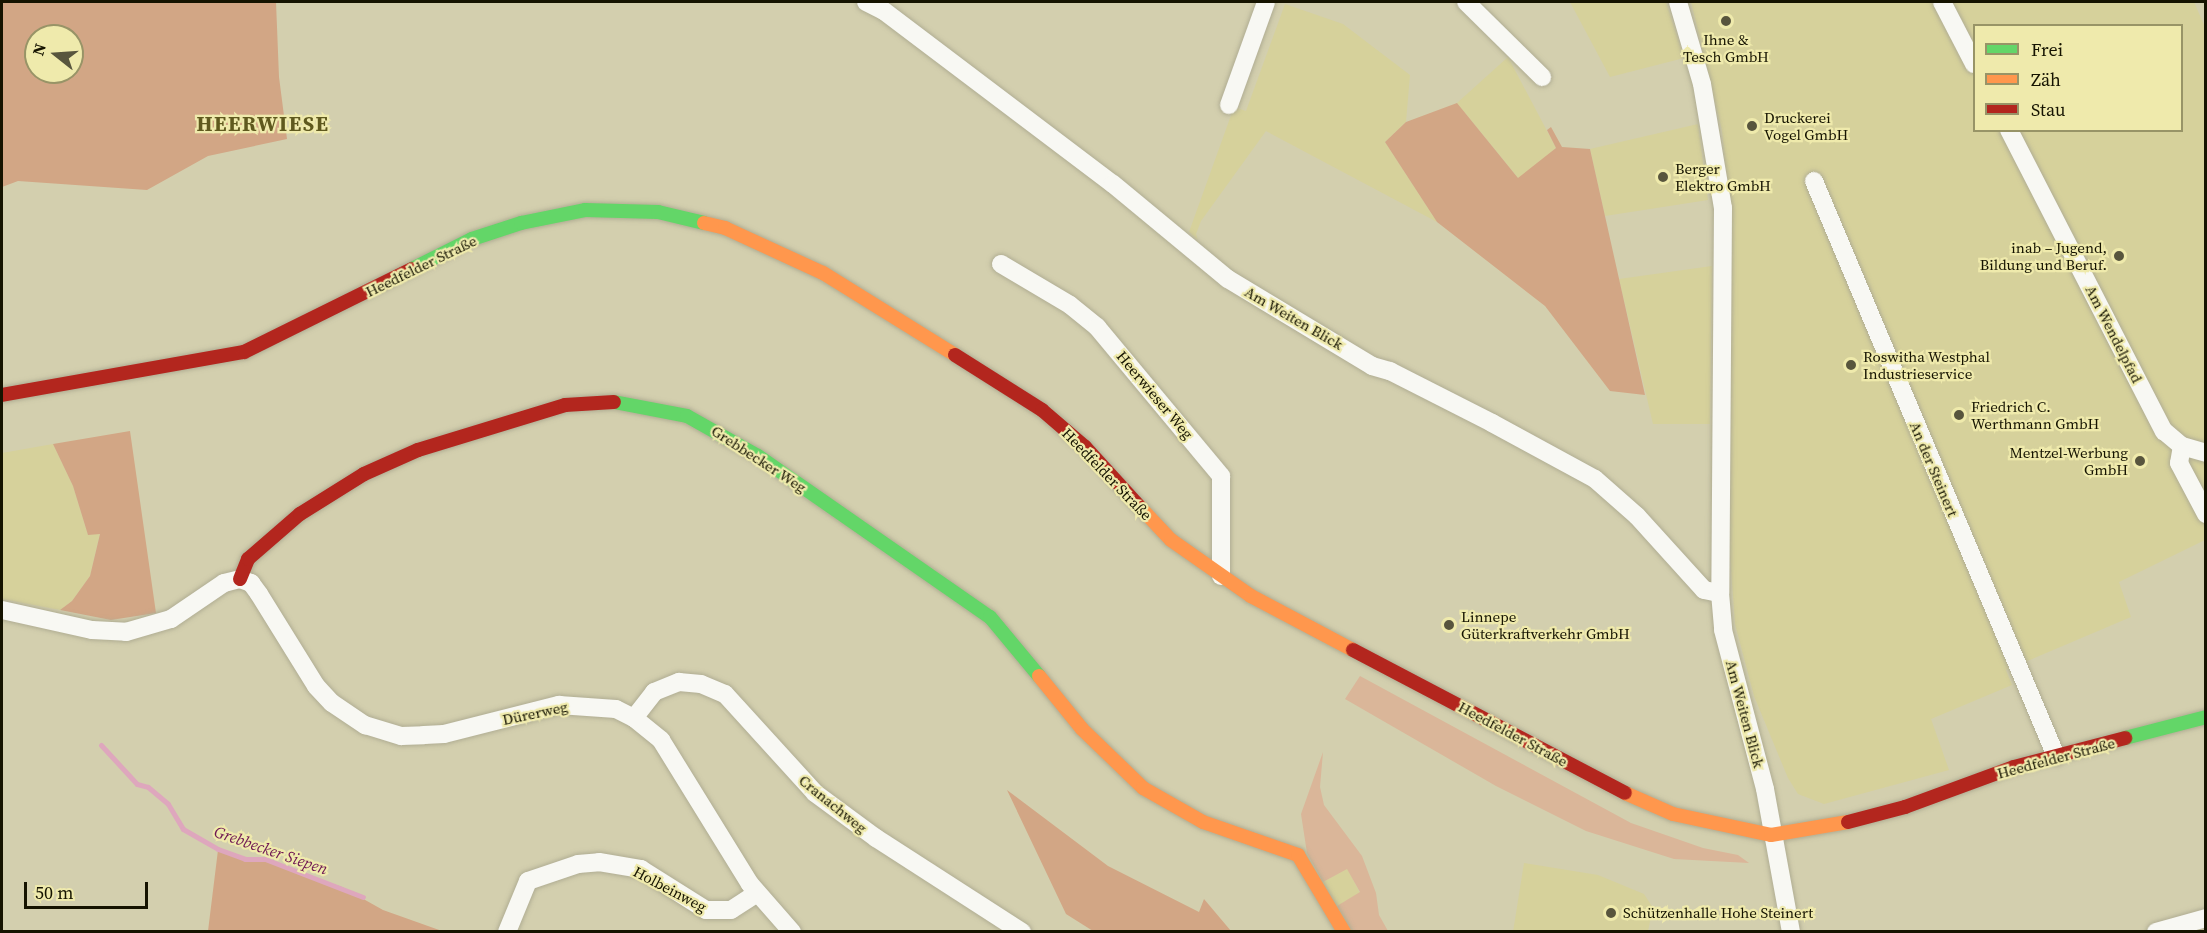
<!DOCTYPE html>
<meta charset="utf-8">
<style>
body{margin:0}
#map{position:relative;width:2207px;height:933px;overflow:hidden;background:#d3cfae;font-family:"Source Serif 4",serif}
div>[style]{position:absolute}
.built>*{inset:0;background:#d6d19b}
.green>*{inset:0;background:#dab699}
.forest>*{inset:0;background:#d2a685}
.stream>*{height:5px;margin:-2.5px;padding:0 2.5px;transform-origin:2.5px;border-radius:2.5px;background:#dea7bd}
.roads{filter:drop-shadow(0 0 2px #b0ad93) drop-shadow(0 0 2px #b0ad93)}
.street>*{height:18px;margin:-9px;padding:0 9px;transform-origin:9px;border-radius:9px;background:#f8f8f3}
.fast>*{height:14px;margin:-7px;padding:0 7px;transform-origin:7px;border-radius:7px;background:#63d668}
.slow>*{height:14px;margin:-7px;padding:0 7px;transform-origin:7px;border-radius:7px;background:#ff974d}
.jam>*{height:14px;margin:-7px;padding:0 7px;transform-origin:7px;border-radius:7px;background:#b3261e}
.dots>*{width:16px;height:16px;translate:-50% -50%;box-sizing:border-box;border:3px solid #efeaac;border-radius:50%}
span{translate:-50% -50%;white-space:nowrap;text-align:center;line-height:1.15;-webkit-text-stroke:4.5px #efeaac;paint-order:stroke}
.poi-label{font-size:15px;color:#151300}
.left{translate:0 -50%;text-align:left}
.right{translate:-100% -50%;text-align:right}
.street-label{font-size:15px;color:#151300}
.water-label{font-size:16px;color:#6e1653;font-style:italic}
.district-label{font-size:21px;color:#5f591e;font-weight:700;letter-spacing:1.5px}
.frame{position:absolute;inset:0;border:3px solid #151300;pointer-events:none}
.legend{position:absolute;left:1973px;top:24px;width:210px;height:108px;box-sizing:border-box;background:#efeaac;border:2px solid #989467;margin:0;padding:8px 10px;list-style:none;font-size:18px;color:#151300}
.legend li{display:flex;align-items:center;gap:12px;height:30px}
.legend b{width:30px;border:2px solid #989467}
.north{position:absolute;left:24px;top:24px;width:60px;height:60px;box-sizing:border-box;background:#efeaac;border:2px solid #989467;border-radius:50%;rotate:287deg;font-size:16px;font-weight:700;line-height:24px;text-align:center;color:#151300}
.north::after{content:'';display:block;margin:auto;width:21px;height:27px;background:#58553d;clip-path:polygon(50% 0,100% 100%,50% 72%,0 100%)}
.scale{position:absolute;left:24px;top:882px;width:124px;height:27px;box-sizing:border-box;border:3px solid #151300;border-top:0;padding-left:8px;font-size:18px;line-height:21px;white-space:nowrap;color:#151300;-webkit-text-stroke:4px #efeaac;paint-order:stroke}
</style>
<div id="map">
<div class="built">
<i style="clip-path:polygon(1570px 2px,1666px 2px,1684px 58px,1610px 77px)"></i>
<i style="clip-path:polygon(evenodd,1691px 2px,2194px 2px,2205px 27px,2205px 540px,2119px 582px,2131px 617px,2006px 670px,2012px 685px,1931px 719px,1949px 770px,1824px 804px,1798px 794px,1788px 778px,1754px 696px,1735px 624px,1730px 556px,1732px 227px,1722px 131px,1691px 2px,1974px 26px,2182px 26px,2182px 130px,1974px 130px,1974px 26px)"></i>
<i style="clip-path:polygon(1285px 4px,1343px 24px,1410px 75px,1406px 122px,1385px 142px,1437px 222px,1266px 131px,1201px 221px,1196px 234px,1198px 240px,1189px 232px,1234px 107px,1246px 111px)"></i>
<i style="clip-path:polygon(1508px 57px,1556px 148px,1519px 179px,1457px 103px)"></i>
<i style="clip-path:polygon(1698px 124px,1708px 200px,1605px 216px,1590px 149px)"></i>
<i style="clip-path:polygon(1712px 266px,1710px 424px,1653px 424px,1619px 279px)"></i>
<i style="clip-path:polygon(53px 444px,73px 486px,88px 535px,100px 533px,90px 576px,72px 601px,60px 610px,2px 599px,2px 453px)"></i>
<i style="clip-path:polygon(1524px 863px,1598px 875px,1644px 894px,1653px 908px,1648px 931px,1513px 932px)"></i>
<i style="clip-path:polygon(1347px 868px,1360px 893px,1337px 906px,1323px 882px)"></i>
</div>
<div class="green">
<i style="clip-path:polygon(1360px 676px,1631px 823px,1703px 848px,1738px 855px,1749px 863px,1674px 859px,1586px 831px,1496px 786px,1345px 699px)"></i>
<i style="clip-path:polygon(1323px 752px,1320px 787px,1324px 805px,1362px 856px,1376px 893px,1379px 915px,1388px 931px,1352px 931px,1337px 906px,1360px 892px,1347px 869px,1323px 882px,1307px 853px,1301px 814px)"></i>
</div>
<div class="forest">
<i style="clip-path:polygon(evenodd,2px 2px,276px 2px,279px 77px,287px 139px,208px 156px,147px 190px,18px 181px,2px 187px,2px 2px,36px 36px,72px 36px,72px 72px,36px 72px,36px 36px)"></i>
<i style="clip-path:polygon(1457px 103px,1518px 178px,1556px 148px,1547px 130px,1551px 127px,1562px 147px,1590px 149px,1645px 395px,1610px 391px,1545px 306px,1437px 222px,1385px 142px,1406px 122px)"></i>
<i style="clip-path:polygon(130px 431px,156px 613px,111px 620px,60px 610px,72px 601px,90px 576px,100px 534px,88px 535px,73px 486px,53px 444px)"></i>
<i style="clip-path:polygon(1007px 790px,1108px 866px,1199px 912px,1204px 899px,1231px 931px,1093px 931px,1066px 914px)"></i>
<i style="clip-path:polygon(218px 850px,244px 860px,264px 860px,342px 887px,383px 910px,442px 931px,208px 931px)"></i>
</div>
<div class="stream">
<i style="left:101px;top:745px;width:53px;rotate:47.3deg"></i>
<i style="left:137px;top:784px;width:11px;rotate:15deg"></i>
<i style="left:148px;top:787px;width:26px;rotate:40deg"></i>
<i style="left:168px;top:804px;width:29px;rotate:59deg"></i>
<i style="left:183px;top:829px;width:40px;rotate:29.7deg"></i>
<i style="left:218px;top:849px;width:29px;rotate:20deg"></i>
<i style="left:245px;top:859px;width:20px"></i>
<i style="left:265px;top:859px;width:105px;rotate:21.2deg"></i>
</div>
<div class="roads">
<div class="street">
<i style="left:866px;top:2px;width:20px;rotate:27deg"></i>
<i style="left:884px;top:11px;width:287px;rotate:37.1deg"></i>
<i style="left:1113px;top:184px;width:149px;rotate:39.6deg"></i>
<i style="left:1228px;top:279px;width:168px;rotate:31.1deg"></i>
<i style="left:1372px;top:366px;width:19px;rotate:16deg"></i>
<i style="left:1390px;top:371px;width:114px;rotate:27deg"></i>
<i style="left:1492px;top:423px;width:117px;rotate:28.5deg"></i>
<i style="left:1595px;top:479px;width:56px;rotate:41.4deg"></i>
<i style="left:1637px;top:516px;width:100px;rotate:47.8deg"></i>
<i style="left:1704px;top:590px;width:16px;rotate:11deg"></i>
<i style="left:1466px;top:2px;width:107px;rotate:44.6deg"></i>
<i style="left:1678px;top:2px;width:85px;rotate:73.7deg"></i>
<i style="left:1702px;top:84px;width:126px;rotate:80.4deg"></i>
<i style="left:1723px;top:208px;width:385px;rotate:90.4deg"></i>
<i style="left:1720px;top:593px;width:37px;rotate:85deg"></i>
<i style="left:1723px;top:630px;width:164px;rotate:75.2deg"></i>
<i style="left:1765px;top:789px;width:145px;rotate:79.7deg"></i>
<i style="left:1942px;top:2px;width:70px;rotate:62.7deg"></i>
<i style="left:1229px;top:105px;width:109px;rotate:-70.2deg"></i>
<i style="left:2009px;top:130px;width:339px;rotate:62.8deg"></i>
<i style="left:2164px;top:431px;width:23px;rotate:40deg"></i>
<i style="left:2182px;top:446px;width:25px;rotate:16deg"></i>
<i style="left:1814px;top:181px;width:624px;rotate:67.18deg"></i>
<i style="left:1001px;top:264px;width:80px;rotate:30.7deg"></i>
<i style="left:1070px;top:305px;width:35px;rotate:39deg"></i>
<i style="left:1097px;top:327px;width:194px;rotate:50.2deg"></i>
<i style="left:1221px;top:476px;width:100px;rotate:90deg"></i>
<i style="left:2182px;top:446px;width:17px;rotate:100deg"></i>
<i style="left:2179px;top:463px;width:58px;rotate:62.1deg"></i>
<i style="left:2px;top:610px;width:92px;rotate:12.5deg"></i>
<i style="left:92px;top:630px;width:34px;rotate:3deg"></i>
<i style="left:126px;top:632px;width:47px;rotate:-16.1deg"></i>
<i style="left:171px;top:619px;width:64px;rotate:-34.2deg"></i>
<i style="left:224px;top:583px;width:16px;rotate:-14deg"></i>
<i style="left:240px;top:579px;width:12px;rotate:20deg"></i>
<i style="left:251px;top:583px;width:14px;rotate:54deg"></i>
<i style="left:259px;top:594px;width:108px;rotate:58.2deg"></i>
<i style="left:316px;top:686px;width:23px;rotate:47deg"></i>
<i style="left:332px;top:703px;width:40px;rotate:34deg"></i>
<i style="left:365px;top:725px;width:38px;rotate:17deg"></i>
<i style="left:401px;top:736px;width:23px;rotate:-2deg"></i>
<i style="left:424px;top:735px;width:20px;rotate:-3deg"></i>
<i style="left:444px;top:734px;width:119px;rotate:-14.2deg"></i>
<i style="left:559px;top:705px;width:57px;rotate:4deg"></i>
<i style="left:616px;top:709px;width:20px;rotate:27deg"></i>
<i style="left:634px;top:718px;width:35px;rotate:39deg"></i>
<i style="left:661px;top:740px;width:169px;rotate:58.3deg"></i>
<i style="left:750px;top:884px;width:64px;rotate:48.8deg"></i>
<i style="left:634px;top:718px;width:33px;rotate:-52deg"></i>
<i style="left:654px;top:692px;width:27px;rotate:-22deg"></i>
<i style="left:679px;top:682px;width:22px;rotate:5deg"></i>
<i style="left:701px;top:684px;width:26px;rotate:23deg"></i>
<i style="left:725px;top:694px;width:134px;rotate:47.7deg"></i>
<i style="left:815px;top:793px;width:76px;rotate:36.4deg"></i>
<i style="left:876px;top:838px;width:174px;rotate:32.8deg"></i>
<i style="left:507px;top:932px;width:55px;rotate:-67.6deg"></i>
<i style="left:528px;top:881px;width:53px;rotate:-18.8deg"></i>
<i style="left:578px;top:864px;width:21px;rotate:-5deg"></i>
<i style="left:599px;top:862px;width:43px;rotate:9.5deg"></i>
<i style="left:641px;top:869px;width:77px;rotate:32.2deg"></i>
<i style="left:706px;top:910px;width:25px"></i>
<i style="left:731px;top:910px;width:31px;rotate:-33deg"></i>
<i style="left:2156px;top:932px;width:52px;rotate:-15.6deg"></i>
</div>
<div class="fast">
<i style="left:412px;top:269px;width:67px;rotate:-26.6deg"></i>
<i style="left:472px;top:239px;width:52px;rotate:-18.1deg"></i>
<i style="left:521px;top:223px;width:65px;rotate:-11.5deg"></i>
<i style="left:585px;top:210px;width:73px;rotate:1.6deg"></i>
<i style="left:658px;top:212px;width:47px;rotate:13.4deg"></i>
<i style="left:614px;top:402px;width:74px;rotate:10.9deg"></i>
<i style="left:687px;top:416px;width:81px;rotate:29.4deg"></i>
<i style="left:758px;top:456px;width:282px;rotate:34.8deg"></i>
<i style="left:990px;top:617px;width:77px;rotate:50.3deg"></i>
<i style="left:2125px;top:738px;width:84px;rotate:-14.5deg"></i>
</div>
<div class="slow">
<i style="left:704px;top:223px;width:22px;rotate:13deg"></i>
<i style="left:725px;top:228px;width:108px;rotate:24.7deg"></i>
<i style="left:823px;top:273px;width:155px;rotate:31.8deg"></i>
<i style="left:1138px;top:505px;width:48px;rotate:46.7deg"></i>
<i style="left:1171px;top:540px;width:98px;rotate:35deg"></i>
<i style="left:1251px;top:596px;width:115px;rotate:27.9deg"></i>
<i style="left:1039px;top:676px;width:68px;rotate:50.9deg"></i>
<i style="left:1082px;top:729px;width:85px;rotate:44deg"></i>
<i style="left:1143px;top:788px;width:69px;rotate:29.5deg"></i>
<i style="left:1203px;top:822px;width:101px;rotate:19.2deg"></i>
<i style="left:1298px;top:855px;width:90px;rotate:59.1deg"></i>
<i style="left:1625px;top:793px;width:52px;rotate:23.6deg"></i>
<i style="left:1673px;top:814px;width:100px;rotate:12.1deg"></i>
<i style="left:1771px;top:835px;width:78px;rotate:-9.6deg"></i>
</div>
<div class="jam">
<i style="left:955px;top:355px;width:103px;rotate:32.3deg"></i>
<i style="left:1042px;top:410px;width:57px;rotate:40.7deg"></i>
<i style="left:1085px;top:447px;width:79px;rotate:47.6deg"></i>
<i style="left:2px;top:395px;width:246px;rotate:-10.1deg"></i>
<i style="left:244px;top:352px;width:187px;rotate:-26.3deg"></i>
<i style="left:240px;top:579px;width:22px;rotate:-68deg"></i>
<i style="left:248px;top:559px;width:69px;rotate:-40.9deg"></i>
<i style="left:300px;top:514px;width:75px;rotate:-32deg"></i>
<i style="left:364px;top:474px;width:59px;rotate:-24deg"></i>
<i style="left:418px;top:450px;width:154px;rotate:-17deg"></i>
<i style="left:565px;top:405px;width:49px;rotate:-3.5deg"></i>
<i style="left:1353px;top:650px;width:307px;rotate:27.7deg"></i>
<i style="left:1848px;top:822px;width:59px;rotate:-14.7deg"></i>
<i style="left:1905px;top:807px;width:116px;rotate:-20.2deg"></i>
<i style="left:2014px;top:767px;width:115px;rotate:-14.6deg"></i>
</div>
</div>
<div class="dots">
<i style="left:1726px;top:21px;background:#58553d"></i>
<i style="left:1752px;top:126px;background:#58553d"></i>
<i style="left:1663px;top:177px;background:#58553d"></i>
<i style="left:2119px;top:256px;background:#58553d"></i>
<i style="left:1851px;top:365px;background:#58553d"></i>
<i style="left:1959px;top:415px;background:#58553d"></i>
<i style="left:2140px;top:461px;background:#58553d"></i>
<i style="left:1449px;top:625px;background:#58553d"></i>
<i style="left:1611px;top:913px;background:#58553d"></i>
</div>
<div class="poi-label">
<span style="left:1726px;top:48px">Ihne &amp;<br>Tesch GmbH</span>
<span class="left" style="left:1764px;top:126px">Druckerei<br>Vogel GmbH</span>
<span class="left" style="left:1675px;top:177px">Berger<br>Elektro GmbH</span>
<span class="right" style="left:2107px;top:256px">inab – Jugend,<br>Bildung und Beruf.</span>
<span class="left" style="left:1863px;top:365px">Roswitha Westphal<br>Industrieservice</span>
<span class="left" style="left:1971px;top:415px">Friedrich C.<br>Werthmann GmbH</span>
<span class="right" style="left:2128px;top:461px">Mentzel-Werbung<br>GmbH</span>
<span class="left" style="left:1461px;top:625px">Linnepe<br>Güterkraftverkehr GmbH</span>
<span class="left" style="left:1623px;top:913px">Schützenhalle Hohe Steinert</span>
</div>
<div class="street-label">
<span style="left:421px;top:266px;rotate:-26deg">Heedfelder Straße</span>
<span style="left:1294px;top:318px;rotate:30deg">Am Weiten Blick</span>
<span style="left:2114px;top:334px;rotate:63deg">Am Wendelpfad</span>
<span style="left:1155px;top:395px;rotate:50deg">Heerwieser Weg</span>
<span style="left:759px;top:459px;rotate:33deg">Grebbecker Weg</span>
<span style="left:1934px;top:469px;rotate:67deg">An der Steinert</span>
<span style="left:1107px;top:474px;rotate:46deg">Heedfelder Straße</span>
<span style="left:535px;top:713px;rotate:-12deg">Dürerweg</span>
<span style="left:1745px;top:714px;rotate:75deg">Am Weiten Blick</span>
<span style="left:1513px;top:734px;rotate:28deg">Heedfelder Straße</span>
<span style="left:2056px;top:758px;rotate:-15deg">Heedfelder Straße</span>
<span style="left:833px;top:804px;rotate:39deg">Cranachweg</span>
<span style="left:670px;top:889px;rotate:28deg">Holbeinweg</span>
</div>
<div class="water-label">
<span style="left:271px;top:850px;rotate:19deg">Grebbecker Siepen</span>
</div>
<div class="district-label">
<span style="left:263px;top:124px">HEERWIESE</span>
</div>
<div class="frame"></div>
<ul class="legend">
<li><b style="height:8px;background:#63d668"></b>Frei</li>
<li><b style="height:8px;background:#ff974d"></b>Zäh</li>
<li><b style="height:8px;background:#b3261e"></b>Stau</li>
</ul>
<div class="north">N</div>
<div class="scale">50 m</div>
</div>
